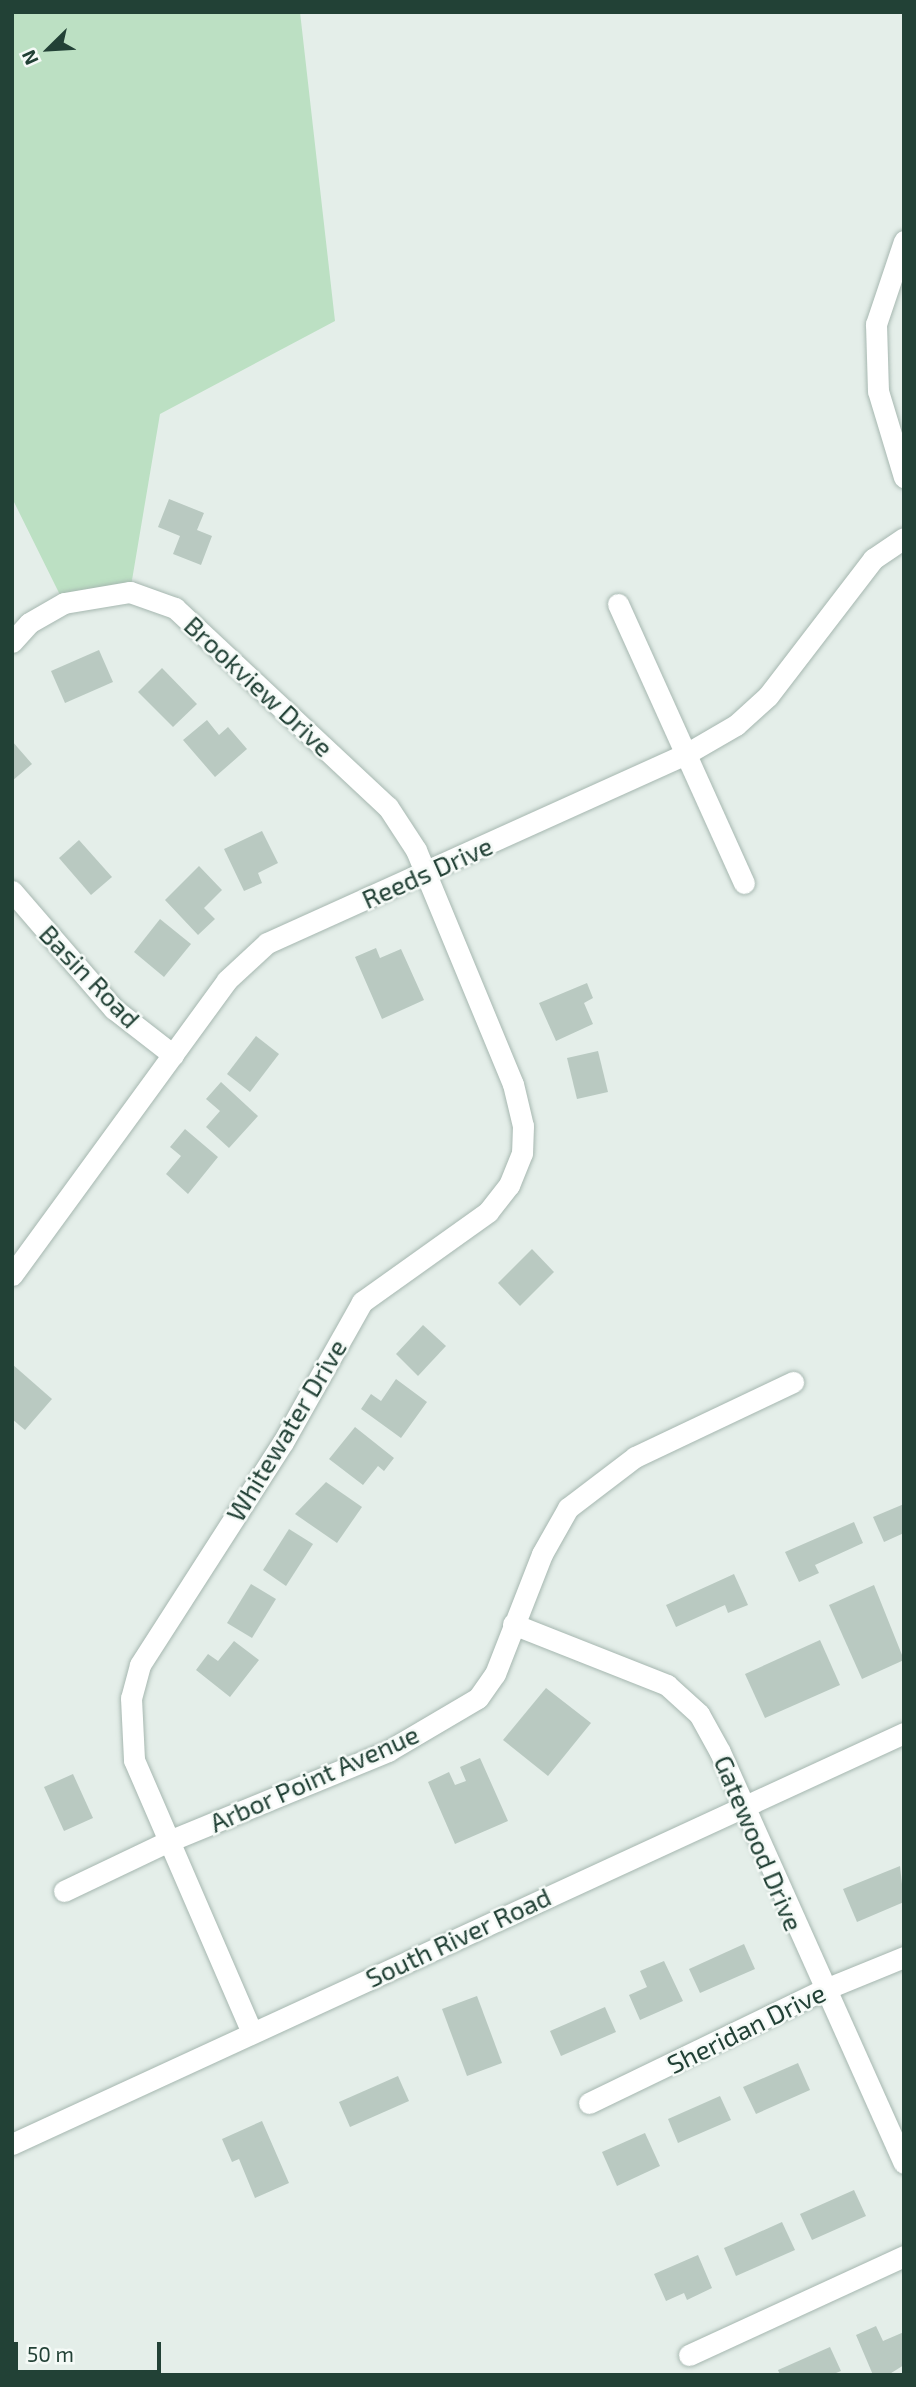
<!DOCTYPE html>
<style>
body{margin:0}
#map{position:relative;width:916px;height:2387px;overflow:hidden;background:#e4eee9;font-family:"Exo 2",sans-serif}
div>[style]{position:absolute}
.green>*{inset:0;background:#bce0c3}
.building>*{inset:0;background:#b9c9c1}
.roads{filter:drop-shadow(0 0 2px #a6b7b0) drop-shadow(0 0 2px #a6b7b0)}
.minor>*{height:21px;margin:-10.5px;padding:0 10.5px;transform-origin:10.5px;border-radius:10.5px;background:#fff}
span{translate:-50% -50%;white-space:nowrap;text-align:center;line-height:1.15;-webkit-text-stroke:5px #f5faf7;paint-order:stroke}
.street-label{font-size:26px;color:#224136}
.frame{position:absolute;inset:0;border:14px solid #224136;pointer-events:none}
.north{position:absolute;left:14px;top:14px;width:70px;height:70px;-webkit-text-stroke:5px #f5faf7;paint-order:stroke;rotate:246deg;font-size:19px;font-weight:700;line-height:28px;text-align:center;color:#224136}
.north::after{content:'';display:block;margin:auto;width:24px;height:32px;background:#224136;clip-path:polygon(50% 0,100% 100%,50% 72%,0 100%)}
.scale{position:absolute;left:14px;top:2342px;width:147px;height:32px;box-sizing:border-box;border:4px solid #224136;border-top:0;padding-left:9px;font-size:21px;line-height:24px;white-space:nowrap;color:#224136;-webkit-text-stroke:5px #f5faf7;paint-order:stroke}
</style>
<div id="map">
<div class="green">
<i style="clip-path:polygon(12px 12px,300px 12px,335px 321px,160px 414px,130px 592px,64px 603px,12px 498px)"></i>
</div>
<div class="building">
<i style="clip-path:polygon(169px 499px,204px 513px,197px 530px,212px 536px,201px 565px,173px 554px,180px 536px,158px 527px)"></i>
<i style="clip-path:polygon(99px 650px,113px 682px,65px 703px,51px 671px)"></i>
<i style="clip-path:polygon(162px 668px,197px 704px,173px 727px,138px 692px)"></i>
<i style="clip-path:polygon(207px 720px,219px 735px,228px 727px,247px 749px,215px 777px,183px 740px)"></i>
<i style="clip-path:polygon(12px 741px,32px 764px,12px 781px)"></i>
<i style="clip-path:polygon(262px 831px,278px 863px,258px 873px,262px 883px,244px 891px,224px 849px)"></i>
<i style="clip-path:polygon(79px 840px,112px 877px,91px 895px,59px 858px)"></i>
<i style="clip-path:polygon(199px 866px,222px 890px,204px 908px,215px 919px,198px 935px,165px 900px)"></i>
<i style="clip-path:polygon(160px 919px,191px 944px,164px 977px,134px 952px)"></i>
<i style="clip-path:polygon(376px 948px,380px 958px,401px 949px,424px 1000px,382px 1019px,355px 957px)"></i>
<i style="clip-path:polygon(587px 983px,593px 998px,584px 1003px,593px 1024px,556px 1041px,539px 1003px)"></i>
<i style="clip-path:polygon(256px 1036px,279px 1054px,250px 1092px,227px 1074px)"></i>
<i style="clip-path:polygon(598px 1051px,608px 1092px,577px 1099px,567px 1058px)"></i>
<i style="clip-path:polygon(221px 1082px,258px 1116px,229px 1148px,206px 1127px,220px 1111px,206px 1099px)"></i>
<i style="clip-path:polygon(185px 1129px,218px 1157px,188px 1194px,166px 1174px,181px 1156px,170px 1147px)"></i>
<i style="clip-path:polygon(532px 1249px,554px 1272px,520px 1306px,498px 1283px)"></i>
<i style="clip-path:polygon(423px 1325px,446px 1346px,418px 1376px,396px 1354px)"></i>
<i style="clip-path:polygon(12px 1364px,52px 1399px,25px 1430px,12px 1419px)"></i>
<i style="clip-path:polygon(396px 1379px,427px 1402px,401px 1438px,361px 1409px,371px 1394px,381px 1401px)"></i>
<i style="clip-path:polygon(355px 1427px,394px 1458px,384px 1471px,378px 1466px,363px 1485px,329px 1459px)"></i>
<i style="clip-path:polygon(326px 1482px,362px 1507px,337px 1543px,295px 1514px)"></i>
<i style="clip-path:polygon(904px 1504px,904px 1533px,884px 1542px,873px 1517px)"></i>
<i style="clip-path:polygon(854px 1522px,863px 1543px,815px 1565px,819px 1573px,799px 1582px,785px 1552px)"></i>
<i style="clip-path:polygon(289px 1529px,313px 1544px,286px 1586px,263px 1570px)"></i>
<i style="clip-path:polygon(734px 1574px,748px 1605px,728px 1613px,725px 1605px,676px 1627px,666px 1605px)"></i>
<i style="clip-path:polygon(251px 1584px,276px 1599px,252px 1638px,227px 1623px)"></i>
<i style="clip-path:polygon(874px 1585px,904px 1660px,862px 1679px,829px 1605px)"></i>
<i style="clip-path:polygon(820px 1640px,840px 1685px,765px 1718px,745px 1674px)"></i>
<i style="clip-path:polygon(234px 1641px,259px 1660px,230px 1697px,196px 1670px,208px 1654px,218px 1661px)"></i>
<i style="clip-path:polygon(546px 1688px,591px 1723px,548px 1776px,503px 1740px)"></i>
<i style="clip-path:polygon(480px 1758px,508px 1821px,455px 1844px,428px 1782px,449px 1772px,455px 1785px,466px 1781px,460px 1767px)"></i>
<i style="clip-path:polygon(73px 1774px,93px 1818px,64px 1831px,44px 1787px)"></i>
<i style="clip-path:polygon(900px 1866px,904px 1902px,857px 1922px,843px 1889px)"></i>
<i style="clip-path:polygon(744px 1944px,755px 1969px,700px 1993px,689px 1969px)"></i>
<i style="clip-path:polygon(664px 1961px,683px 2001px,640px 2020px,629px 1995px,647px 1987px,640px 1971px)"></i>
<i style="clip-path:polygon(477px 1996px,502px 2063px,467px 2076px,442px 2009px)"></i>
<i style="clip-path:polygon(605px 2007px,616px 2032px,561px 2056px,550px 2031px)"></i>
<i style="clip-path:polygon(798px 2063px,810px 2090px,756px 2114px,743px 2087px)"></i>
<i style="clip-path:polygon(398px 2076px,409px 2101px,350px 2127px,339px 2102px)"></i>
<i style="clip-path:polygon(720px 2096px,731px 2120px,678px 2143px,668px 2119px)"></i>
<i style="clip-path:polygon(262px 2121px,289px 2183px,255px 2198px,239px 2159px,232px 2162px,222px 2139px)"></i>
<i style="clip-path:polygon(645px 2133px,660px 2166px,617px 2186px,602px 2152px)"></i>
<i style="clip-path:polygon(854px 2190px,866px 2216px,812px 2240px,800px 2214px)"></i>
<i style="clip-path:polygon(782px 2222px,795px 2250px,736px 2276px,724px 2248px)"></i>
<i style="clip-path:polygon(698px 2255px,712px 2288px,687px 2300px,684px 2293px,666px 2301px,654px 2274px)"></i>
<i style="clip-path:polygon(876px 2326px,883px 2341px,904px 2332px,904px 2365px,888px 2375px,873px 2375px,856px 2335px)"></i>
<i style="clip-path:polygon(830px 2347px,841px 2371px,831px 2375px,780px 2375px,778px 2370px)"></i>
</div>
<div class="roads">
<div class="minor">
<i style="left:904px;top:241px;width:88px;rotate:108.6deg"></i>
<i style="left:876px;top:324px;width:67px;rotate:88.3deg"></i>
<i style="left:878px;top:391px;width:90px;rotate:73.2deg"></i>
<i style="left:618px;top:604px;width:306px;rotate:65.7deg"></i>
<i style="left:12px;top:642px;width:25px;rotate:-48deg"></i>
<i style="left:29px;top:623px;width:40px;rotate:-29.7deg"></i>
<i style="left:64px;top:603px;width:67px;rotate:-9.5deg"></i>
<i style="left:130px;top:592px;width:48px;rotate:19.6deg"></i>
<i style="left:175px;top:608px;width:291px;rotate:43.1deg"></i>
<i style="left:388px;top:807px;width:51px;rotate:56.9deg"></i>
<i style="left:416px;top:850px;width:253px;rotate:67.5deg"></i>
<i style="left:513px;top:1084px;width:43px;rotate:76.6deg"></i>
<i style="left:523px;top:1126px;width:27px;rotate:92deg"></i>
<i style="left:522px;top:1153px;width:35px;rotate:112deg"></i>
<i style="left:509px;top:1185px;width:34px;rotate:128deg"></i>
<i style="left:488px;top:1212px;width:155px;rotate:144.5deg"></i>
<i style="left:362px;top:1302px;width:161px;rotate:119.4deg"></i>
<i style="left:283px;top:1442px;width:265px;rotate:122.7deg"></i>
<i style="left:140px;top:1665px;width:34px;rotate:105deg"></i>
<i style="left:131px;top:1698px;width:62px;rotate:87.2deg"></i>
<i style="left:134px;top:1760px;width:297px;rotate:66.6deg"></i>
<i style="left:12px;top:891px;width:156px;rotate:49.2deg"></i>
<i style="left:114px;top:1009px;width:75px;rotate:37.9deg"></i>
<i style="left:12px;top:1275px;width:365px;rotate:-53.9deg"></i>
<i style="left:227px;top:980px;width:54px;rotate:-42.8deg"></i>
<i style="left:267px;top:943px;width:460px;rotate:-24.3deg"></i>
<i style="left:686px;top:754px;width:58px;rotate:-30.1deg"></i>
<i style="left:736px;top:725px;width:43px;rotate:-42.2deg"></i>
<i style="left:768px;top:696px;width:173px;rotate:-52.5deg"></i>
<i style="left:873px;top:559px;width:37px;rotate:-34deg"></i>
<i style="left:513px;top:1624px;width:166px;rotate:21.6deg"></i>
<i style="left:667px;top:1685px;width:43px;rotate:42.2deg"></i>
<i style="left:699px;top:1714px;width:43px;rotate:61.1deg"></i>
<i style="left:720px;top:1752px;width:450px;rotate:65.9deg"></i>
<i style="left:64px;top:1891px;width:116px;rotate:-25.5deg"></i>
<i style="left:169px;top:1841px;width:237px;rotate:-22.3deg"></i>
<i style="left:388px;top:1751px;width:104px;rotate:-30.5deg"></i>
<i style="left:478px;top:1698px;width:29px;rotate:-55deg"></i>
<i style="left:495px;top:1674px;width:129px;rotate:-68.6deg"></i>
<i style="left:542px;top:1554px;width:53px;rotate:-60.5deg"></i>
<i style="left:568px;top:1508px;width:84px;rotate:-37.3deg"></i>
<i style="left:635px;top:1457px;width:175px;rotate:-25.4deg"></i>
<i style="left:589px;top:2103px;width:260px;rotate:-25.8deg"></i>
<i style="left:823px;top:1990px;width:87px;rotate:-22.2deg"></i>
<i style="left:12px;top:2144px;width:982px;rotate:-24.74deg"></i>
<i style="left:689px;top:2355px;width:237px;rotate:-24.7deg"></i>
</div>
</div>
<div class="street-label">
<span style="left:259px;top:686px;rotate:43deg">Brookview Drive</span>
<span style="left:427px;top:872px;rotate:-24deg">Reeds Drive</span>
<span style="left:90px;top:976px;rotate:46deg">Basin Road</span>
<span style="left:286px;top:1430px;rotate:-59deg">Whitewater Drive</span>
<span style="left:314px;top:1778px;rotate:-24deg">Arbor Point Avenue</span>
<span style="left:759px;top:1843px;rotate:67deg">Gatewood Drive</span>
<span style="left:458px;top:1937px;rotate:-25deg">South River Road</span>
<span style="left:746px;top:2028px;rotate:-26deg">Sheridan Drive</span>
</div>
<div class="frame"></div>
<div class="north">N</div>
<div class="scale">50 m</div>
</div>
